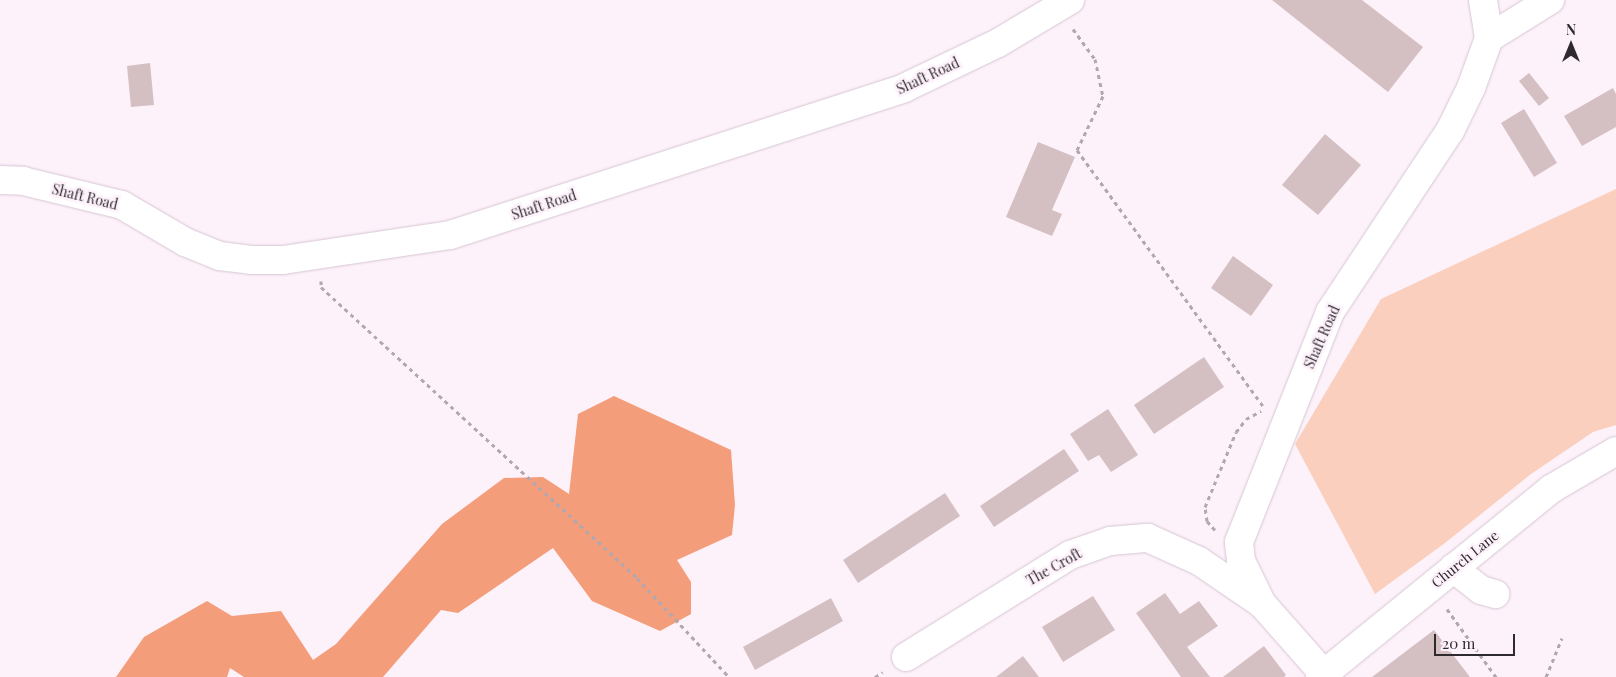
<!DOCTYPE html>
<style>
body{margin:0}
#map{position:relative;width:1616px;height:677px;overflow:hidden;background:#fdf1fa;font-family:"Playfair Display",serif}
div>[style]{position:absolute}
.green>*{inset:0;background:#facfbe}
.forest>*{inset:0;background:#f49d7a}
.building>*{inset:0;background:#d4c0c2}
.path>*{height:3px;margin-top:-1.5px;transform-origin:0;background:repeating-linear-gradient(90deg,#b1a7ae 0 4px,transparent 0 8px)}
.roads{filter:drop-shadow(0 0 1px #d6c6d2) drop-shadow(0 0 1px #d6c6d2)}
.minor>*{height:28px;margin:-14px;padding:0 14px;transform-origin:14px;border-radius:14px;background:#fff}
span{translate:-50% -50%;white-space:nowrap;text-align:center;line-height:1.15;-webkit-text-stroke:5px #fdf1fa;paint-order:stroke}
.street-label{font-size:14px;color:#2f2a2e}
.north{position:absolute;left:1546px;top:20px;width:50px;height:50px;-webkit-text-stroke:4px #fdf1fa;paint-order:stroke;rotate:0deg;font-size:14px;font-weight:700;line-height:20px;text-align:center;color:#2f2a2e}
.north::after{content:'';display:block;margin:auto;width:18px;height:22px;background:#2f2a2e;clip-path:polygon(50% 0,100% 100%,50% 72%,0 100%)}
.scale{position:absolute;left:1434px;top:634px;width:81px;height:22px;box-sizing:border-box;border:2px solid #2f2a2e;border-top:0;padding-left:6px;font-size:15px;line-height:18px;white-space:nowrap;color:#2f2a2e;-webkit-text-stroke:4px #fdf1fa;paint-order:stroke}
</style>
<div id="map">
<div class="green">
<i style="clip-path:polygon(1616px 189px,1616px 425px,1593px 432px,1531px 474px,1445px 543px,1375px 594px,1295px 444px,1381px 299px)"></i>
</div>
<div class="forest">
<i style="clip-path:polygon(614px 396px,731px 450px,735px 505px,732px 535px,677px 560px,691px 582px,691px 614px,660px 631px,592px 601px,553px 548px,458px 613px,441px 610px,383px 677px,244px 677px,230px 668px,227px 677px,116px 677px,144px 637px,207px 601px,232px 616px,281px 611px,313px 660px,336px 644px,442px 524px,504px 478px,543px 477px,569px 494px,578px 414px)"></i>
</div>
<div class="building">
<i style="clip-path:polygon(1272px 0,1362px 0,1423px 47px,1388px 92px)"></i>
<i style="clip-path:polygon(150px 63px,154px 105px,131px 107px,127px 66px)"></i>
<i style="clip-path:polygon(1529px 73px,1549px 98px,1539px 106px,1519px 81px)"></i>
<i style="clip-path:polygon(1613px 88px,1616px 94px,1616px 127px,1582px 146px,1564px 116px)"></i>
<i style="clip-path:polygon(1524px 109px,1557px 163px,1534px 177px,1501px 123px)"></i>
<i style="clip-path:polygon(1325px 134px,1361px 165px,1318px 215px,1282px 185px)"></i>
<i style="clip-path:polygon(1038px 142px,1075px 157px,1052px 210px,1062px 214px,1052px 236px,1006px 217px)"></i>
<i style="clip-path:polygon(1233px 256px,1273px 285px,1251px 316px,1211px 288px)"></i>
<i style="clip-path:polygon(1204px 357px,1224px 387px,1154px 434px,1134px 405px)"></i>
<i style="clip-path:polygon(1108px 409px,1138px 455px,1111px 472px,1099px 455px,1088px 461px,1070px 434px)"></i>
<i style="clip-path:polygon(1064px 449px,1079px 471px,994px 527px,980px 506px)"></i>
<i style="clip-path:polygon(945px 493px,960px 516px,858px 583px,843px 560px)"></i>
<i style="clip-path:polygon(1165px 593px,1180px 614px,1199px 601px,1218px 626px,1187px 647px,1210px 677px,1181px 677px,1136px 613px)"></i>
<i style="clip-path:polygon(1093px 596px,1115px 630px,1063px 662px,1042px 627px)"></i>
<i style="clip-path:polygon(831px 598px,843px 621px,755px 670px,743px 647px)"></i>
<i style="clip-path:polygon(1434px 630px,1470px 677px,1372px 677px)"></i>
<i style="clip-path:polygon(1264px 646px,1286px 675px,1284px 677px,1223px 677px)"></i>
<i style="clip-path:polygon(1023px 656px,1039px 677px,996px 677px)"></i>
</div>
<div class="path">
<i style="left:1073px;top:29px;width:37px;rotate:54deg"></i>
<i style="left:1095px;top:59px;width:38px;rotate:78deg"></i>
<i style="left:1103px;top:96px;width:60px;rotate:115.7deg"></i>
<i style="left:1077px;top:150px;width:316px;rotate:54deg"></i>
<i style="left:321px;top:281px;width:6px;rotate:90deg"></i>
<i style="left:321px;top:287px;width:430px;rotate:42.6deg"></i>
<i style="left:637px;top:578px;width:135px;rotate:47.1deg"></i>
<i style="left:1215px;top:530px;width:12px;rotate:-132deg"></i>
<i style="left:1207px;top:521px;width:14px;rotate:-98deg"></i>
<i style="left:1205px;top:507px;width:81px;rotate:-67.5deg"></i>
<i style="left:1236px;top:432px;width:16px;rotate:-52deg"></i>
<i style="left:1246px;top:419px;width:17px;rotate:-28deg"></i>
<i style="left:1447px;top:609px;width:84px;rotate:54.2deg"></i>
<i style="left:875px;top:677px;width:9px;rotate:-32deg"></i>
<i style="left:1546px;top:677px;width:42px;rotate:-67.7deg"></i>
</div>
<div class="roads">
<div class="minor">
<i style="left:1489px;top:38px;width:72px;rotate:-31.9deg"></i>
<i style="left:0;top:180px;width:23px;rotate:2deg"></i>
<i style="left:23px;top:181px;width:102px;rotate:13.6deg"></i>
<i style="left:122px;top:205px;width:73px;rotate:30.4deg"></i>
<i style="left:185px;top:242px;width:38px;rotate:22deg"></i>
<i style="left:220px;top:256px;width:31px;rotate:7deg"></i>
<i style="left:251px;top:260px;width:32px"></i>
<i style="left:283px;top:260px;width:169px;rotate:-8.5deg"></i>
<i style="left:450px;top:235px;width:477px;rotate:-17.9deg"></i>
<i style="left:904px;top:88px;width:104px;rotate:-25.6deg"></i>
<i style="left:998px;top:43px;width:84px;rotate:-30.8deg"></i>
<i style="left:1453px;top:568px;width:36px;rotate:38deg"></i>
<i style="left:1481px;top:590px;width:15px;rotate:16deg"></i>
<i style="left:906px;top:657px;width:193px;rotate:-31.9deg"></i>
<i style="left:1070px;top:555px;width:42px;rotate:-19.3deg"></i>
<i style="left:1110px;top:541px;width:38px;rotate:-5deg"></i>
<i style="left:1148px;top:538px;width:56px;rotate:24.3deg"></i>
<i style="left:1199px;top:561px;width:75px;rotate:34.1deg"></i>
<i style="left:1324px;top:674px;width:94px;rotate:-131.5deg"></i>
<i style="left:1262px;top:604px;width:48px;rotate:-116deg"></i>
<i style="left:1241px;top:561px;width:19px;rotate:-96deg"></i>
<i style="left:1239px;top:542px;width:247px;rotate:-68.4deg"></i>
<i style="left:1330px;top:312px;width:217px;rotate:-56.5deg"></i>
<i style="left:1450px;top:131px;width:48px;rotate:-64deg"></i>
<i style="left:1471px;top:88px;width:53px;rotate:-70.2deg"></i>
<i style="left:1489px;top:38px;width:38px;rotate:-99deg"></i>
<i style="left:1320px;top:677px;width:298px;rotate:-39.1deg"></i>
<i style="left:1551px;top:489px;width:75px;rotate:-30.3deg"></i>
</div>
</div>
<div class="street-label">
<span style="left:928px;top:76px;rotate:-25deg">Shaft Road</span>
<span style="left:85px;top:197px;rotate:14deg">Shaft Road</span>
<span style="left:544px;top:205px;rotate:-18deg">Shaft Road</span>
<span style="left:1322px;top:337px;rotate:-66deg">Shaft Road</span>
<span style="left:1465px;top:559px;rotate:-39deg">Church Lane</span>
<span style="left:1054px;top:567px;rotate:-29deg">The Croft</span>
</div>
<div class="north">N</div>
<div class="scale">20 m</div>
</div>
